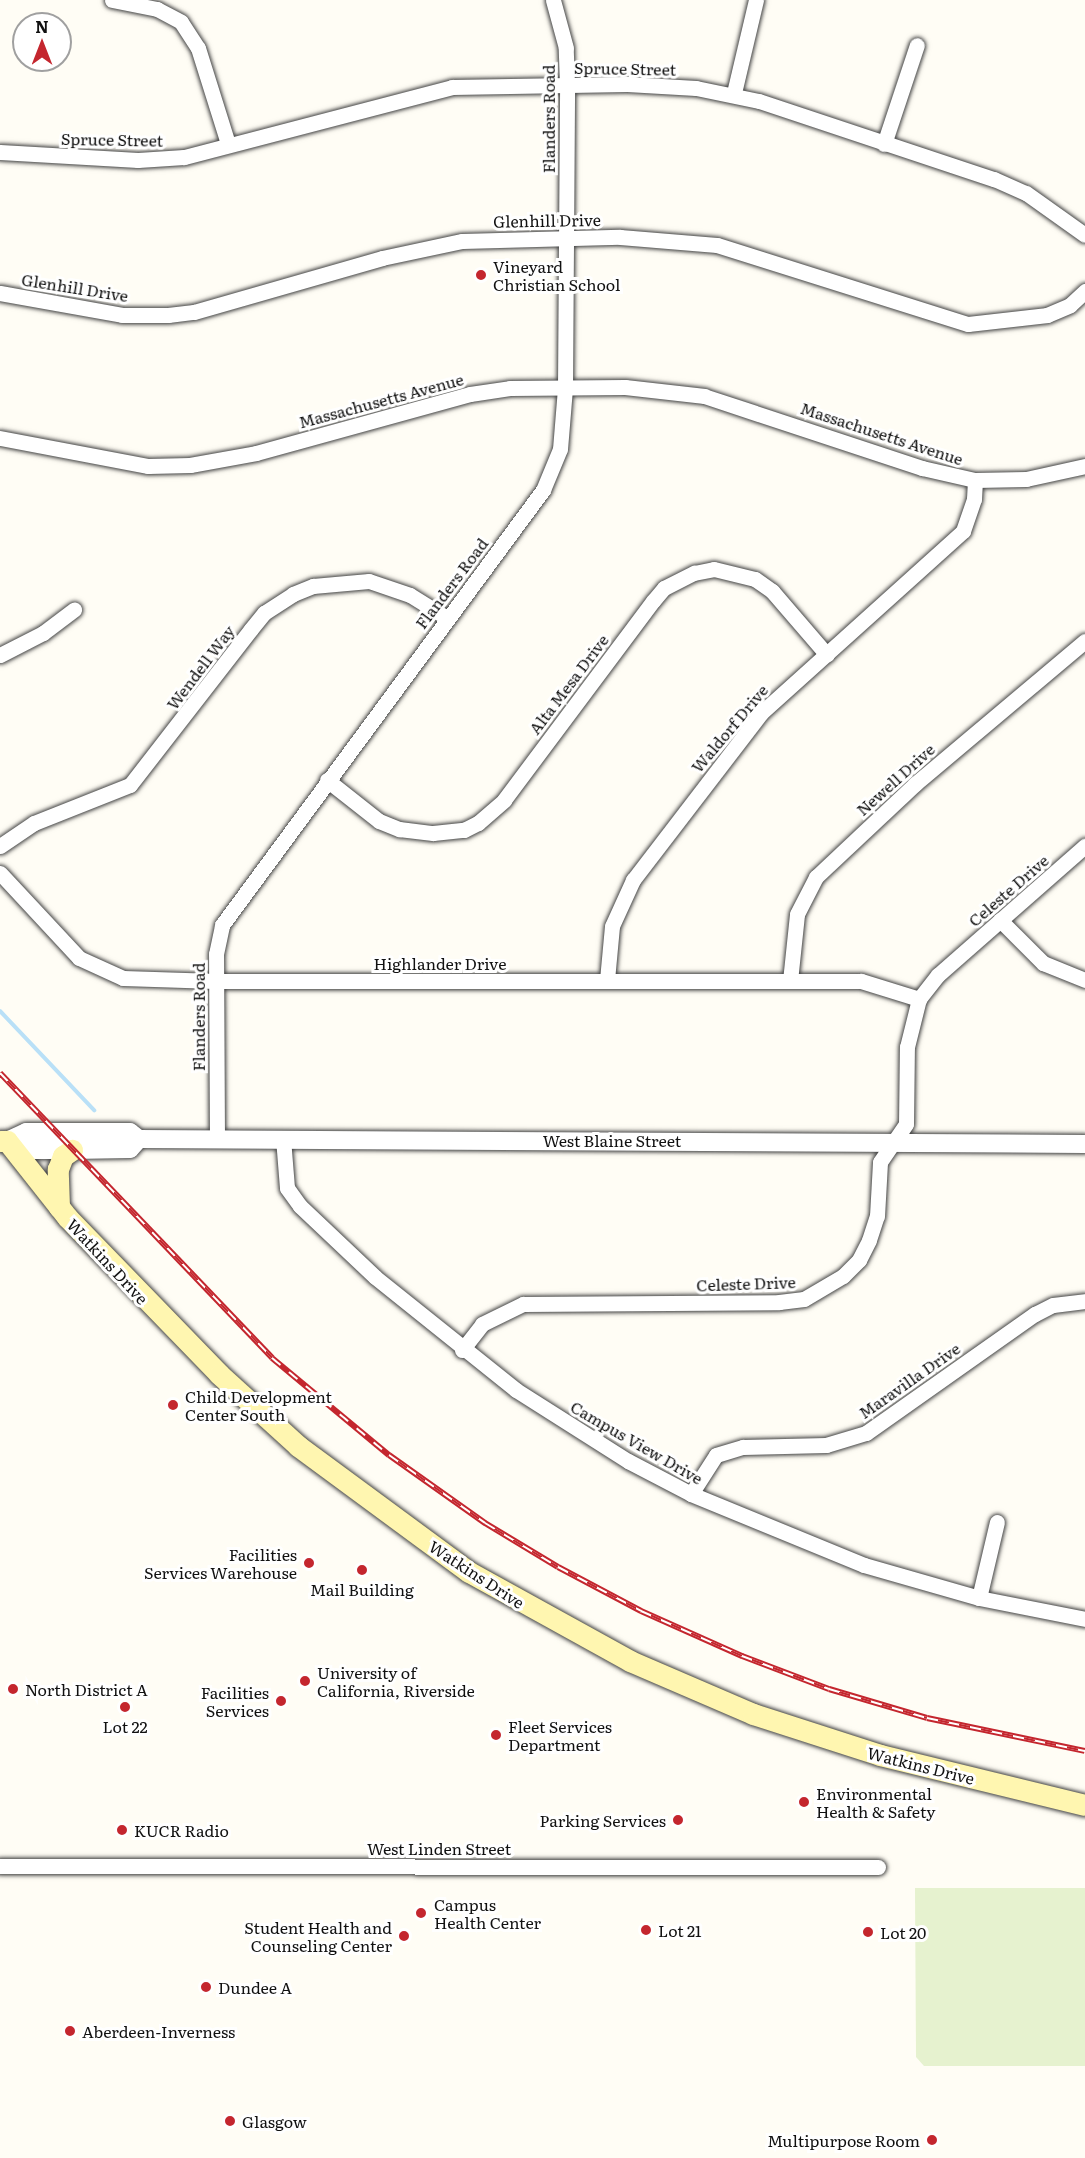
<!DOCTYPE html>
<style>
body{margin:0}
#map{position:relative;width:1085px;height:2158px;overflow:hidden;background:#fffdf5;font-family:Literata,serif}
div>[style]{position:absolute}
.pitch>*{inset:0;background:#e6f2cf}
.stream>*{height:4px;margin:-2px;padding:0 2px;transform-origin:2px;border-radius:2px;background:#b9e0f7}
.roads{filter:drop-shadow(0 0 2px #444) drop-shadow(0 0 2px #444)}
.minor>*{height:15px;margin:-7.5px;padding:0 7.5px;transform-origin:7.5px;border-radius:7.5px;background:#fff}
.tertiary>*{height:18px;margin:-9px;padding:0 9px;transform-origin:9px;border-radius:9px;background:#fff}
.secondary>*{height:21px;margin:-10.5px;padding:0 10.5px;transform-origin:10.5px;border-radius:10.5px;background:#fff6b0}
.rail>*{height:6px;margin-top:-3px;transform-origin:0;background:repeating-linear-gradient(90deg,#fff 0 11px,#c4262e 0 22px);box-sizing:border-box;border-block:2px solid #c4262e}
.dots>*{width:16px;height:16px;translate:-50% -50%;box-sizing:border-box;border:3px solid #fff;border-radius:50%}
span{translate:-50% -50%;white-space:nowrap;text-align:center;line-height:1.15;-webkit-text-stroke:6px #fff;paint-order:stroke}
.street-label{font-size:16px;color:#111}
.poi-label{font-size:16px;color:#111}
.left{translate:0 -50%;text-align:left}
.right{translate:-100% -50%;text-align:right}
.north{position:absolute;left:12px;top:12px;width:60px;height:60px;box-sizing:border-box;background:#fff;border:2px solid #a0a0a0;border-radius:50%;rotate:0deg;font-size:16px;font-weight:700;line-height:24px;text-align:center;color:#111}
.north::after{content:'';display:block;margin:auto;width:21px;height:27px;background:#c4262e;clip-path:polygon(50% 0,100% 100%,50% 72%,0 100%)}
</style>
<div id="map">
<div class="pitch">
<i style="clip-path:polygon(915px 1888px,1085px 1888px,1085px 2066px,924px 2066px,916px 2057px)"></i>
</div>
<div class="stream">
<i style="left:0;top:1011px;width:137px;rotate:46.5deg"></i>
</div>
<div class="roads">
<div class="minor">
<i style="left:112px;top:0;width:46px;rotate:11.3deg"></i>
<i style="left:157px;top:9px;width:27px;rotate:28deg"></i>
<i style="left:181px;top:22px;width:31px;rotate:57deg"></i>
<i style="left:198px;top:48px;width:101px;rotate:72.6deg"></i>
<i style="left:734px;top:93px;width:96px;rotate:-76.7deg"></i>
<i style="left:884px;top:144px;width:104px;rotate:-71.6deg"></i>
<i style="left:0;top:152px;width:138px;rotate:3.3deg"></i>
<i style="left:138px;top:160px;width:46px;rotate:-3.7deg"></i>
<i style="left:184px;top:157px;width:277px;rotate:-14.6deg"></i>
<i style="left:452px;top:87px;width:175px;rotate:-1deg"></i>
<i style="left:627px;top:84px;width:69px;rotate:3.3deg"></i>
<i style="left:696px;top:88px;width:64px;rotate:11.7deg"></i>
<i style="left:759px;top:101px;width:248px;rotate:18.4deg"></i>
<i style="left:994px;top:179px;width:35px;rotate:24deg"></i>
<i style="left:1026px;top:193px;width:72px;rotate:35.4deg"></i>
<i style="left:0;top:293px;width:124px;rotate:10.2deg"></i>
<i style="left:122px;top:315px;width:46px"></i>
<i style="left:168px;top:315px;width:26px;rotate:-7deg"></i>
<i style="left:194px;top:312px;width:196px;rotate:-16deg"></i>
<i style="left:382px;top:258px;width:82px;rotate:-12deg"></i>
<i style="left:462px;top:241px;width:158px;rotate:-1.5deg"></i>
<i style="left:620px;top:237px;width:97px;rotate:4.7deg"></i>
<i style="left:717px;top:245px;width:263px;rotate:17.5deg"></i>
<i style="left:968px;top:324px;width:80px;rotate:-6.5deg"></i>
<i style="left:1047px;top:315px;width:25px;rotate:-23deg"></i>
<i style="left:1070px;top:305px;width:21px;rotate:-43deg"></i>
<i style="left:0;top:438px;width:151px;rotate:10.7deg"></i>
<i style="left:148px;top:466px;width:42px;rotate:-1.4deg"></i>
<i style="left:190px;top:465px;width:67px;rotate:-10.3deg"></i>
<i style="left:256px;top:453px;width:222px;rotate:-15.4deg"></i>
<i style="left:470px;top:394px;width:40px;rotate:-8.5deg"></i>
<i style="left:510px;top:388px;width:115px;rotate:-0.5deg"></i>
<i style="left:625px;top:387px;width:80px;rotate:6.5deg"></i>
<i style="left:704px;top:396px;width:230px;rotate:18.3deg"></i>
<i style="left:922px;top:468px;width:54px;rotate:12.8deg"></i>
<i style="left:975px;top:480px;width:51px;rotate:-1.1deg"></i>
<i style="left:1026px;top:479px;width:60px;rotate:-12.4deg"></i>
<i style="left:0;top:655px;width:48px;rotate:-27.1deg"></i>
<i style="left:43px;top:633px;width:39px;rotate:-37deg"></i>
<i style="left:327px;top:780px;width:66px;rotate:38.3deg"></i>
<i style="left:379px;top:821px;width:22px;rotate:22deg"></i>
<i style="left:399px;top:829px;width:34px;rotate:7deg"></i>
<i style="left:433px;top:833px;width:31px;rotate:-6deg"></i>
<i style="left:464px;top:830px;width:16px;rotate:-27deg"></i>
<i style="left:478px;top:823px;width:35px;rotate:-41deg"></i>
<i style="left:504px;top:800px;width:249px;rotate:-53.2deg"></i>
<i style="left:653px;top:601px;width:17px;rotate:-50deg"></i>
<i style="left:664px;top:588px;width:34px;rotate:-27deg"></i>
<i style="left:694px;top:573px;width:20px;rotate:-11deg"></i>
<i style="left:714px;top:569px;width:42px;rotate:13.7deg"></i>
<i style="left:755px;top:579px;width:21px;rotate:35deg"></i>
<i style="left:772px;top:591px;width:84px;rotate:49.3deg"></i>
<i style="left:0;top:846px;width:41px;rotate:-34.1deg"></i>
<i style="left:34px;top:823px;width:103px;rotate:-21.6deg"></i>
<i style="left:130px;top:785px;width:197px;rotate:-52.2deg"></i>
<i style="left:251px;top:629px;width:21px;rotate:-51deg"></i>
<i style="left:264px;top:613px;width:35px;rotate:-33deg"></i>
<i style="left:293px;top:594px;width:22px;rotate:-22deg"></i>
<i style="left:313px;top:586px;width:56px;rotate:-5.1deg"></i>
<i style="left:369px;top:581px;width:43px;rotate:18.9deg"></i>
<i style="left:410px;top:595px;width:44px;rotate:31.9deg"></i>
<i style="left:0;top:873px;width:116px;rotate:47.1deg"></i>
<i style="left:79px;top:958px;width:48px;rotate:24.4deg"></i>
<i style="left:123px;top:978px;width:93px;rotate:1.8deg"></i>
<i style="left:216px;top:981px;width:645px"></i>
<i style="left:861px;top:981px;width:61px;rotate:17.2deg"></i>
<i style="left:1000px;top:920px;width:61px;rotate:45deg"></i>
<i style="left:1043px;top:963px;width:45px;rotate:22deg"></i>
<i style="left:607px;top:980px;width:54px;rotate:-84.7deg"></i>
<i style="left:612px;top:926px;width:51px;rotate:-65.5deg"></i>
<i style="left:633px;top:880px;width:210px;rotate:-52.5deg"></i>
<i style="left:761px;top:713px;width:272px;rotate:-42deg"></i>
<i style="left:963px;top:531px;width:34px;rotate:-71deg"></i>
<i style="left:974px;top:499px;width:19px;rotate:-87deg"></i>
<i style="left:790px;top:981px;width:67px;rotate:-84deg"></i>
<i style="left:797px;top:914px;width:42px;rotate:-62.8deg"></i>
<i style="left:816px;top:877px;width:136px;rotate:-43.2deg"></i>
<i style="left:915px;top:784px;width:222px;rotate:-40.1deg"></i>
<i style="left:217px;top:1138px;width:184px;rotate:-90.3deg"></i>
<i style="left:216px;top:954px;width:30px;rotate:-78deg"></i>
<i style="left:222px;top:925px;width:541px;rotate:-53.58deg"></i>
<i style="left:543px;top:490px;width:44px;rotate:-67.5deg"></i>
<i style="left:560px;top:449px;width:61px;rotate:-85.3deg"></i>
<i style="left:565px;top:388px;width:303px;rotate:-89.6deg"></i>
<i style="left:567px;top:85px;width:37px;rotate:-92deg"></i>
<i style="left:566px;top:48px;width:50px;rotate:-105.2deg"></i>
<i style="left:283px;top:1138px;width:50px;rotate:85.4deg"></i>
<i style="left:287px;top:1188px;width:22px;rotate:54deg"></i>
<i style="left:300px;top:1206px;width:103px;rotate:43.4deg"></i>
<i style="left:375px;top:1277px;width:181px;rotate:38.7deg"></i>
<i style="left:516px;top:1390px;width:133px;rotate:32.4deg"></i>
<i style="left:628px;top:1461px;width:71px;rotate:27.6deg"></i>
<i style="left:691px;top:1494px;width:187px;rotate:22.3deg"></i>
<i style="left:864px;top:1565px;width:120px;rotate:16deg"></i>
<i style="left:979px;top:1598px;width:108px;rotate:11.2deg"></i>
<i style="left:462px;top:1350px;width:33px;rotate:-52deg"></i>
<i style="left:482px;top:1324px;width:46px;rotate:-26deg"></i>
<i style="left:523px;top:1304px;width:256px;rotate:-0.4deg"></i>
<i style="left:779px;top:1302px;width:25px;rotate:-7deg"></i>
<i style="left:804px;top:1299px;width:45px;rotate:-30.5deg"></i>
<i style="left:843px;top:1276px;width:23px;rotate:-45deg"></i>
<i style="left:859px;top:1260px;width:22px;rotate:-63deg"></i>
<i style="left:869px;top:1240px;width:25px;rotate:-72deg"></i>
<i style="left:877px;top:1216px;width:54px;rotate:-86.8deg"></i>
<i style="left:880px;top:1162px;width:46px;rotate:-55.6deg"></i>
<i style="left:906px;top:1124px;width:77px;rotate:-89.3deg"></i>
<i style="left:907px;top:1047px;width:49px;rotate:-76deg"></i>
<i style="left:919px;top:999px;width:31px;rotate:-52deg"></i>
<i style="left:938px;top:975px;width:196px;rotate:-41.3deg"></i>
<i style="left:691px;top:1494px;width:46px;rotate:-57.3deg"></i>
<i style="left:716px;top:1455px;width:28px;rotate:-17deg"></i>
<i style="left:743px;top:1447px;width:83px;rotate:-1.4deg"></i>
<i style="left:826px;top:1445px;width:42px;rotate:-16.7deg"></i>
<i style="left:866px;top:1433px;width:207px;rotate:-35.2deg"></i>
<i style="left:1035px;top:1314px;width:20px;rotate:-27deg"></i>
<i style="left:1053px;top:1305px;width:32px;rotate:-7deg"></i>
<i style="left:979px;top:1598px;width:78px;rotate:-76.7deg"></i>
<i style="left:0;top:1866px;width:878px;rotate:0.07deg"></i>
</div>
<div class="tertiary">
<i style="left:7px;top:1141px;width:21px;rotate:-25deg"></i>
<i style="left:26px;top:1132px;width:104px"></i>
<i style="left:130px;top:1132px;width:11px;rotate:38deg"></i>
<i style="left:139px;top:1139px;width:946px;rotate:0.3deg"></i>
<i style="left:7px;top:1141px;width:28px;rotate:19deg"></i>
<i style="left:33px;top:1150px;width:39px"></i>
<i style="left:72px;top:1150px;width:58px;rotate:-1deg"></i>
<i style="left:130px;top:1149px;width:13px;rotate:-48deg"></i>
</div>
<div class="secondary">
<i style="left:0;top:1141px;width:7px"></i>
<i style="left:7px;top:1141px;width:97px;rotate:51.7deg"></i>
<i style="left:67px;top:1217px;width:219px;rotate:45.9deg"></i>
<i style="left:219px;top:1374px;width:107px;rotate:42.3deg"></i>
<i style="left:298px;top:1446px;width:212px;rotate:36.4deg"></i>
<i style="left:469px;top:1572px;width:184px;rotate:28.9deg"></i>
<i style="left:630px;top:1661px;width:134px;rotate:23.3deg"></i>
<i style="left:753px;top:1714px;width:133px;rotate:17.9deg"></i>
<i style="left:880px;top:1755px;width:211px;rotate:13.7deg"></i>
<i style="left:59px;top:1207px;width:38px;rotate:-92deg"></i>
<i style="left:58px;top:1169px;width:14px;rotate:-69deg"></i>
<i style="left:63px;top:1156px;width:11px;rotate:-34deg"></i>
</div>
</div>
<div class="rail">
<i style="left:0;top:1073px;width:394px;rotate:46.3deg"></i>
<i style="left:272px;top:1358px;width:152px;rotate:39.7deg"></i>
<i style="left:389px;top:1455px;width:118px;rotate:35.3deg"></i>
<i style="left:485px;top:1523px;width:85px;rotate:31.1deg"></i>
<i style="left:558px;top:1567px;width:94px;rotate:27.9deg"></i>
<i style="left:641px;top:1611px;width:111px;rotate:24deg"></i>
<i style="left:742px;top:1656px;width:93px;rotate:20.8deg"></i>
<i style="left:829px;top:1689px;width:102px;rotate:16.5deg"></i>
<i style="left:927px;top:1718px;width:161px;rotate:11.8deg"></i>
</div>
<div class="dots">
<i style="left:481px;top:275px;background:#c4262e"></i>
<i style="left:173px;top:1405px;background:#c4262e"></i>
<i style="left:309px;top:1563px;background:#c4262e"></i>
<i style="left:362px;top:1570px;background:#c4262e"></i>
<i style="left:305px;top:1681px;background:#c4262e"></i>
<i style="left:13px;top:1689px;background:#c4262e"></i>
<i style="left:281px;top:1701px;background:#c4262e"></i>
<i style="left:125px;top:1707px;background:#c4262e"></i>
<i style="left:496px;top:1735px;background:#c4262e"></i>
<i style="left:804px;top:1802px;background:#c4262e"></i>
<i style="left:678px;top:1820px;background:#c4262e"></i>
<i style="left:122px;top:1830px;background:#c4262e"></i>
<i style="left:421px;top:1913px;background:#c4262e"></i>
<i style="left:646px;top:1930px;background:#c4262e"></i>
<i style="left:868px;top:1932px;background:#c4262e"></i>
<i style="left:404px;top:1936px;background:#c4262e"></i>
<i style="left:206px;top:1987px;background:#c4262e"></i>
<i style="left:70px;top:2031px;background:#c4262e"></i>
<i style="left:230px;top:2121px;background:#c4262e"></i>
<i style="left:932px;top:2140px;background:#c4262e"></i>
</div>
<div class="street-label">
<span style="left:625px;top:68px;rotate:1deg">Spruce Street</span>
<span style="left:548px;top:119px;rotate:-90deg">Flanders Road</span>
<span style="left:112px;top:139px;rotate:1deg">Spruce Street</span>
<span style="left:547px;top:220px;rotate:-1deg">Glenhill Drive</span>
<span style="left:75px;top:287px;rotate:9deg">Glenhill Drive</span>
<span style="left:381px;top:400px;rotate:-15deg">Massachusetts Avenue</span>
<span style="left:882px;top:433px;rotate:18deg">Massachusetts Avenue</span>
<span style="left:451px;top:583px;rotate:-53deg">Flanders Road</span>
<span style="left:200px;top:667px;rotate:-53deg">Wendell Way</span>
<span style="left:568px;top:684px;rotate:-53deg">Alta Mesa Drive</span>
<span style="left:729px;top:728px;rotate:-50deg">Waldorf Drive</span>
<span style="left:895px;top:779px;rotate:-42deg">Newell Drive</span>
<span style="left:1008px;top:890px;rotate:-41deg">Celeste Drive</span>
<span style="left:440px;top:963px">Highlander Drive</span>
<span style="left:198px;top:1017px;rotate:-90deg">Flanders Road</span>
<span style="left:612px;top:1140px">West Blaine Street</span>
<span style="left:108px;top:1261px;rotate:47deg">Watkins Drive</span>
<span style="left:746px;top:1283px;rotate:-2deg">Celeste Drive</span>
<span style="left:909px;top:1380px;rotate:-35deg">Maravilla Drive</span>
<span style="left:637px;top:1442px;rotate:30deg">Campus View Drive</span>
<span style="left:477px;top:1574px;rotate:33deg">Watkins Drive</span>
<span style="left:921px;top:1765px;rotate:14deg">Watkins Drive</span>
<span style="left:439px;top:1848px">West Linden Street</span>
</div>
<div class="poi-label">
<span class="left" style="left:493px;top:275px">Vineyard<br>Christian School</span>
<span class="left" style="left:185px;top:1405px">Child Development<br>Center South</span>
<span class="right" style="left:297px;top:1563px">Facilities<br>Services Warehouse</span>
<span style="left:362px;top:1589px">Mail Building</span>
<span class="left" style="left:317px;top:1681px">University of<br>California, Riverside</span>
<span class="left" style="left:25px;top:1689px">North District A</span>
<span class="right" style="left:269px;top:1701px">Facilities<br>Services</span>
<span style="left:125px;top:1726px">Lot 22</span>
<span class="left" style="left:508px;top:1735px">Fleet Services<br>Department</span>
<span class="left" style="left:816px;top:1802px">Environmental<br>Health &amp; Safety</span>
<span class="right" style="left:666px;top:1820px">Parking Services</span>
<span class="left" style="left:134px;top:1830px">KUCR Radio</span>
<span class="left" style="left:434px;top:1913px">Campus<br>Health Center</span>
<span class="right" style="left:392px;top:1936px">Student Health and<br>Counseling Center</span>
<span class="left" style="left:658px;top:1930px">Lot 21</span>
<span class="left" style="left:880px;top:1932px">Lot 20</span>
<span class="left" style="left:218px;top:1987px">Dundee A</span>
<span class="left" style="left:82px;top:2031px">Aberdeen-Inverness</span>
<span class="left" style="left:242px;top:2121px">Glasgow</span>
<span class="right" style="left:920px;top:2140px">Multipurpose Room</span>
</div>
<div class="north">N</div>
</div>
